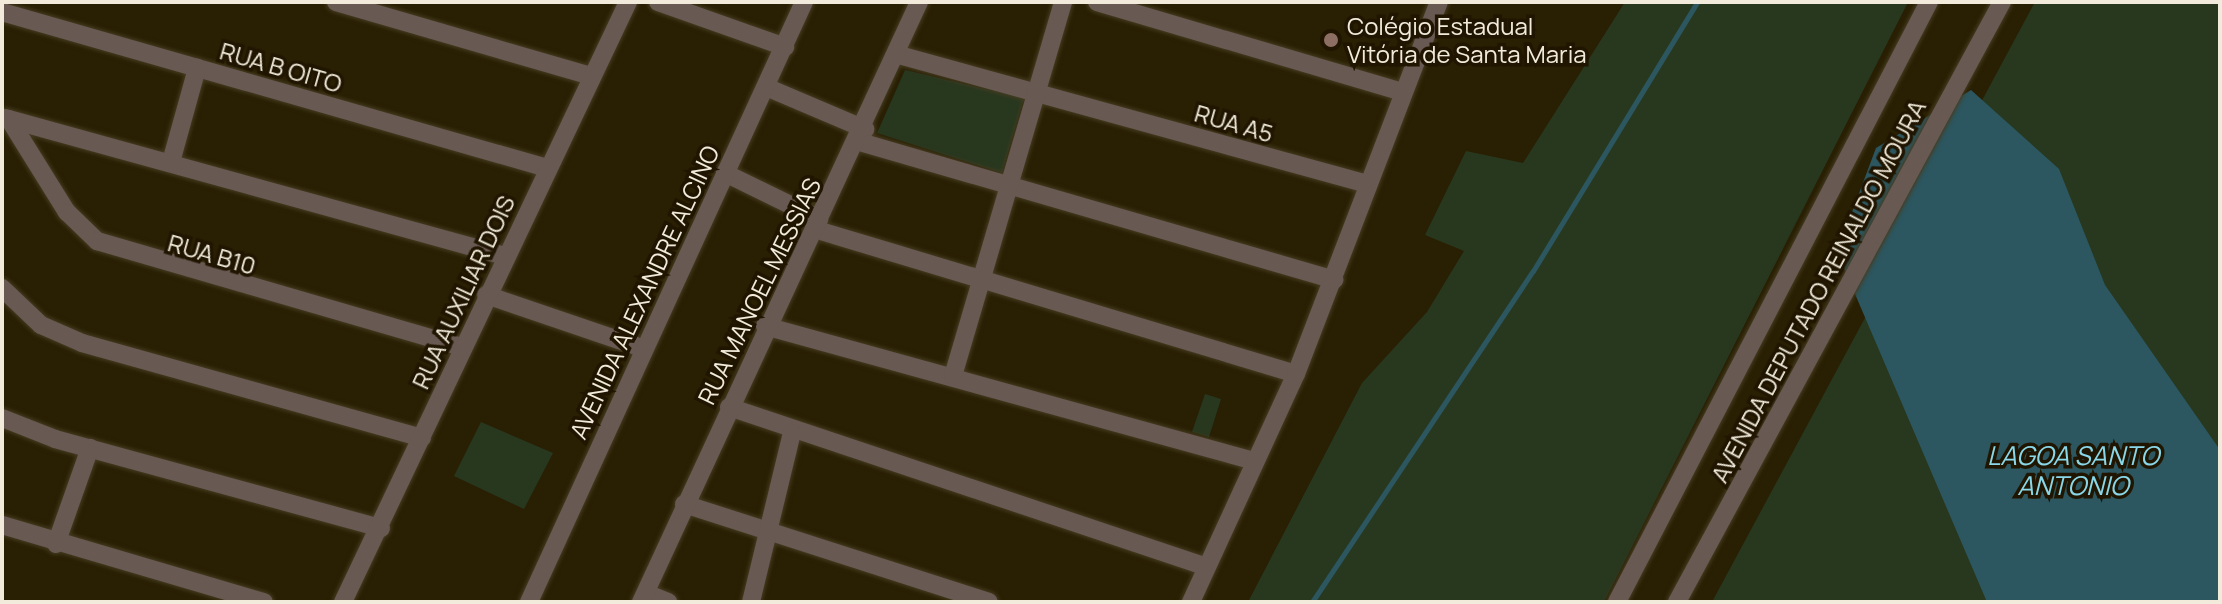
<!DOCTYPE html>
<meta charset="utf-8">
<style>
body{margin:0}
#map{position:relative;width:2222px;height:604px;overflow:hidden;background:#291f03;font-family:Manrope,sans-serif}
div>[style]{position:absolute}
.green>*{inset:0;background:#28381f}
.water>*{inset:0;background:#2c5761}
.stream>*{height:5px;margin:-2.5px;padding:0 2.5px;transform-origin:2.5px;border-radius:2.5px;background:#2c5761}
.roads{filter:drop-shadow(0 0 2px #453c21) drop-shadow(0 0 2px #453c21)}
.minor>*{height:18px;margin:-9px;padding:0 9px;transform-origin:9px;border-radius:9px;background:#685952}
.dots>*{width:22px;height:22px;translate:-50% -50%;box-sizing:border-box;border:4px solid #201500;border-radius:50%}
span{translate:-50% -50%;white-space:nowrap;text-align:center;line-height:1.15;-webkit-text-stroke:7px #201500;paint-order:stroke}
.poi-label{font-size:24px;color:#f2ebdb}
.left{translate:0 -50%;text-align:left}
.street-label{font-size:24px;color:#f2ebdb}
.water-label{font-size:26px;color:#89d7e8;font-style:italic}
.frame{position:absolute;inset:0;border:4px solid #f2ebdb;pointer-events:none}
</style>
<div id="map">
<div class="green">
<i style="clip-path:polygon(1625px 2px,1908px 2px,1604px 602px,1248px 602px,1362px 383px,1427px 312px,1464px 251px,1425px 235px,1466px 151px,1523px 163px)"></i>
<i style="clip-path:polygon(2035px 2px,2220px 2px,2220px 602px,1712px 602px)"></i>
<i style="clip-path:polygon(905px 70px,1024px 98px,1002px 173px,877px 133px)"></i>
<i style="clip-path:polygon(1205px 394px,1221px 399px,1209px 437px,1192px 432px)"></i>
<i style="clip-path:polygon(481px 422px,553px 453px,524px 509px,454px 476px)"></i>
</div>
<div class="water">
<i style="clip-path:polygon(1971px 90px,2059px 169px,2105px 285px,2220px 450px,2220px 602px,1987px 602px,1837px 252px,1876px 148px)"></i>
</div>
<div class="stream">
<i style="left:1312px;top:602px;width:398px;rotate:-56.3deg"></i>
<i style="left:1533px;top:271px;width:315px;rotate:-58.6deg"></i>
</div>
<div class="roads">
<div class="minor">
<i style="left:336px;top:2px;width:266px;rotate:16.2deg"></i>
<i style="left:658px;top:2px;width:135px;rotate:19.5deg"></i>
<i style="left:1097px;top:2px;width:318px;rotate:16.4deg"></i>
<i style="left:2px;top:12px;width:567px;rotate:15.97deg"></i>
<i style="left:899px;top:55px;width:485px;rotate:15.4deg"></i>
<i style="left:766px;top:87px;width:108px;rotate:23deg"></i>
<i style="left:5px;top:118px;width:519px;rotate:15.43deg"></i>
<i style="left:9px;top:119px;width:110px;rotate:58.1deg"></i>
<i style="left:67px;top:212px;width:42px;rotate:44deg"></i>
<i style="left:97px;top:241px;width:381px;rotate:16.2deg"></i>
<i style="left:860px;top:142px;width:494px;rotate:16.2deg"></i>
<i style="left:171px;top:162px;width:98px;rotate:-74.5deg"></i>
<i style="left:725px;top:173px;width:105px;rotate:26.1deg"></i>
<i style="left:814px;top:229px;width:503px;rotate:16.74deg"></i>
<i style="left:2px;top:288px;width:54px;rotate:43.5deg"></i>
<i style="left:41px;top:325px;width:45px;rotate:23.7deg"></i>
<i style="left:82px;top:343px;width:353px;rotate:15.6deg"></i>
<i style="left:486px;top:295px;width:165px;rotate:18.8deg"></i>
<i style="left:765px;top:326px;width:507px;rotate:15.43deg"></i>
<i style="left:953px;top:376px;width:390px;rotate:-73.6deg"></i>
<i style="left:729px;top:407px;width:501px;rotate:18.51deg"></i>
<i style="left:2px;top:418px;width:57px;rotate:21.6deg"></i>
<i style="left:55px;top:439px;width:338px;rotate:15.3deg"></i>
<i style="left:684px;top:504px;width:320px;rotate:17.8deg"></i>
<i style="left:2px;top:525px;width:273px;rotate:16.4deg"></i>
<i style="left:56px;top:544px;width:102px;rotate:-70.5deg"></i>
<i style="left:646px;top:593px;width:24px;rotate:22deg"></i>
<i style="left:343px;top:602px;width:664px;rotate:-64.59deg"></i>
<i style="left:529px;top:602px;width:660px;rotate:-65.38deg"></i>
<i style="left:641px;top:602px;width:661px;rotate:-65.14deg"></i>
<i style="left:751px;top:602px;width:174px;rotate:-76.4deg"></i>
<i style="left:1191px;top:602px;width:251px;rotate:-65.3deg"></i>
<i style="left:1296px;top:374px;width:399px;rotate:-69deg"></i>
<i style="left:1617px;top:602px;width:676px;rotate:-62.53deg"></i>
<i style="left:1677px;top:602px;width:682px;rotate:-61.56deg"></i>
</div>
</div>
<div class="dots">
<i style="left:1331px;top:40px;background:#8d6e63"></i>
</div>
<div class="poi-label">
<span class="left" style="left:1347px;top:40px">Colégio Estadual<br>Vitória de Santa Maria</span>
</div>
<div class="street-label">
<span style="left:281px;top:67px;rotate:16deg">RUA B OITO</span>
<span style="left:1234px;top:123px;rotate:16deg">RUA A5</span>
<span style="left:212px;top:254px;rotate:16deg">RUA B10</span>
<span style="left:759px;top:291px;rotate:-64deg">RUA MANOEL MESSIAS</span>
<span style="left:1818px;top:291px;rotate:-62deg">AVENIDA DEPUTADO REINALDO MOURA</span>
<span style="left:463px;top:292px;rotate:-65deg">RUA AUXILIAR DOIS</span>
<span style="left:644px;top:292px;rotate:-65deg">AVENIDA ALEXANDRE ALCINO</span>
</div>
<div class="water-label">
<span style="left:2073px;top:471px">LAGOA SANTO<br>ANTONIO</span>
</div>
<div class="frame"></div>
</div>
